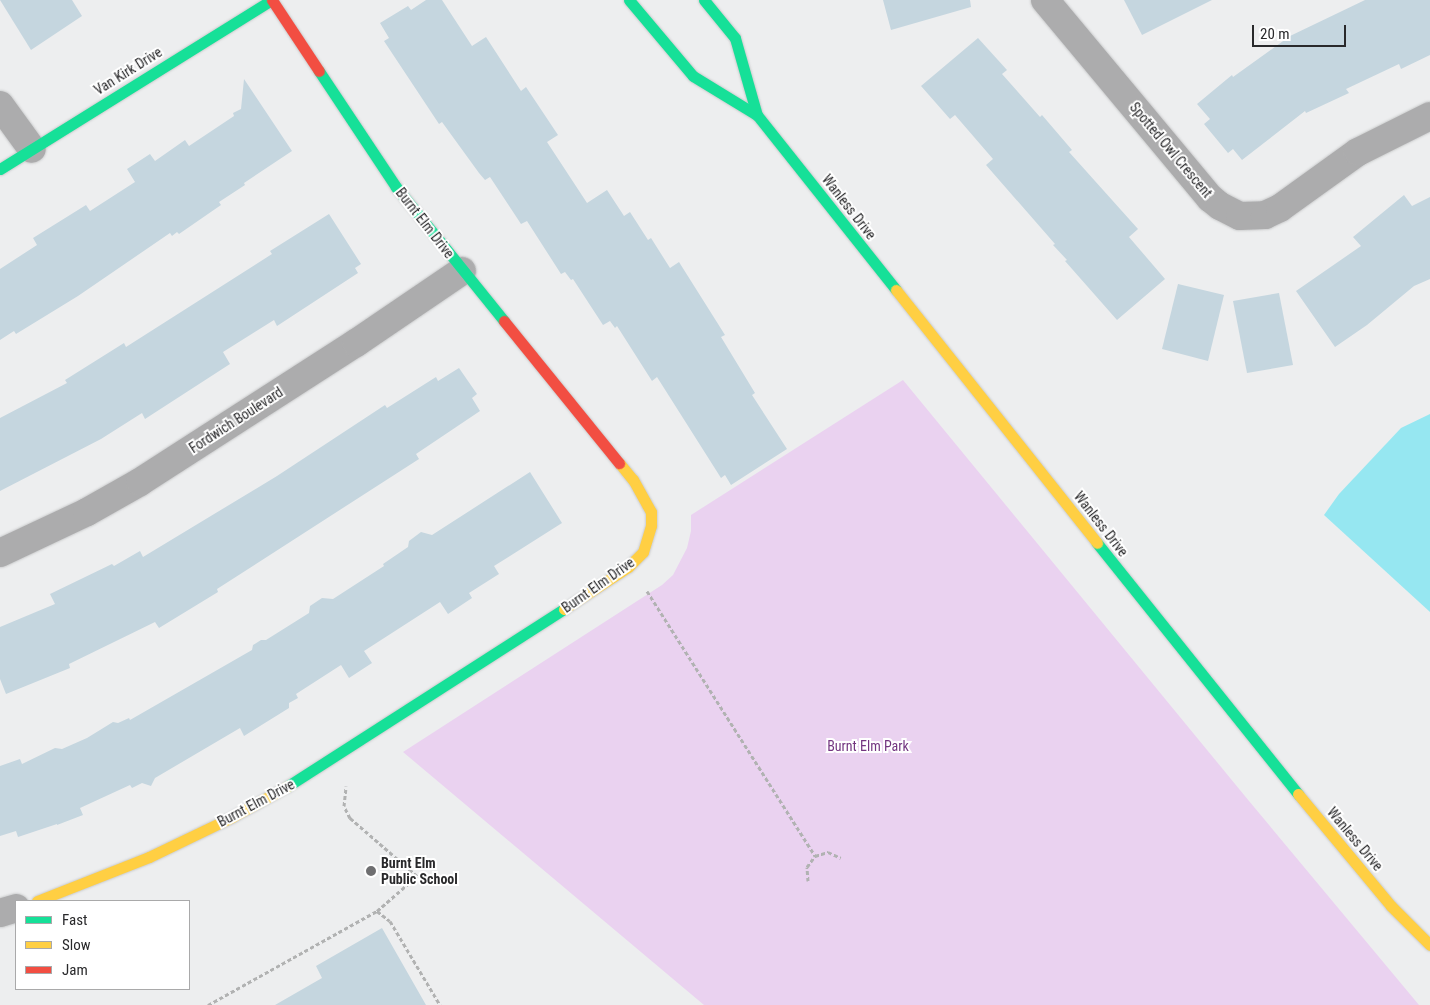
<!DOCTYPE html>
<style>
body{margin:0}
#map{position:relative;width:1430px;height:1005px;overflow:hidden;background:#edeeef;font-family:"Roboto Condensed",sans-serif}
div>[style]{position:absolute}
.green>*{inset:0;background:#ead2f0}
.water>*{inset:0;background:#96e7f1}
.building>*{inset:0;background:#c5d6df}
.path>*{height:3px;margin-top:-1.5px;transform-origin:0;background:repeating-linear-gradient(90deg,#b1b2b2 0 4px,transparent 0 6.5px)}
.roads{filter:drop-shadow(0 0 1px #cacbcc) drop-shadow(0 0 1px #cacbcc)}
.street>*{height:28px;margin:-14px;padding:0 14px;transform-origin:14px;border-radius:14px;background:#acacad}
.fast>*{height:11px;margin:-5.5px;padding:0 5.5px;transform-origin:5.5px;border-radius:5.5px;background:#16e098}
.slow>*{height:11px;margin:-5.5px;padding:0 5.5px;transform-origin:5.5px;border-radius:5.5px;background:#ffcf43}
.jam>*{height:11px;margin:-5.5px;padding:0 5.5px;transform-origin:5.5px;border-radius:5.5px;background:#f24e42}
.dots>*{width:14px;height:14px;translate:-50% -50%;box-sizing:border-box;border:2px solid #fff;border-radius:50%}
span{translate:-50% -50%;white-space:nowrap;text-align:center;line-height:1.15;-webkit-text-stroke:4px #fff;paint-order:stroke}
.street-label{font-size:14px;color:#29292b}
.park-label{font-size:14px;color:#733580}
.poi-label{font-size:14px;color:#29292b;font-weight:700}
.left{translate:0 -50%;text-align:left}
.legend{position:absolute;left:15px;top:900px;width:175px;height:90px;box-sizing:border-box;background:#fff;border:1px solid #a9a9aa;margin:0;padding:6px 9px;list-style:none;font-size:15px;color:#29292b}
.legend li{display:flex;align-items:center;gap:10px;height:25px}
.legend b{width:25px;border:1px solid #a9a9aa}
.scale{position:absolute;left:1252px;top:25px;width:94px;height:22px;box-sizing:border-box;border:2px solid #29292b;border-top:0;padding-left:6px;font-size:15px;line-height:18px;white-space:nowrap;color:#29292b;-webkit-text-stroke:4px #fff;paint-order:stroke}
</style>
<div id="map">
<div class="green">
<i style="clip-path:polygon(903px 380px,1249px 801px,1419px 1005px,704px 1005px,403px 752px,662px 585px,673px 575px,687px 548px,691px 531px,691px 515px)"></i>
</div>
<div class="water">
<i style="clip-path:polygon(1430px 414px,1430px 612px,1324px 515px,1339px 494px,1401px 428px)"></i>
</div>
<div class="building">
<i style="clip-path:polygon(0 0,72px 0,82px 16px,31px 50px)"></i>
<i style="clip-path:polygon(426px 0,442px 0,472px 46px,486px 37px,521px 91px,526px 87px,558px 135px,547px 142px,587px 203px,607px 190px,624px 216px,630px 212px,648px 240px,651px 238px,670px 268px,679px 262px,725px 335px,721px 337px,755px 393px,752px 395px,787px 449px,731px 485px,725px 475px,721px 478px,657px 377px,652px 381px,617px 326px,615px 328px,610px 321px,603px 325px,573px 279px,571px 280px,565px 272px,561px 274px,527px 221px,521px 224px,490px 177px,485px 180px,479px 173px,442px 122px,439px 124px,384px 41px,389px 38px,380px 23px,408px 6px,411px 10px)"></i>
<i style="clip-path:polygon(883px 0,970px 0,971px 7px,891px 30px)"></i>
<i style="clip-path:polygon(1124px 0,1212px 0,1142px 35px)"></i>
<i style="clip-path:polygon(1365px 0,1430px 0,1430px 55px,1401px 69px,1399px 64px,1346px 89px,1349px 93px,1306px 113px,1305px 111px,1242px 160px,1233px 149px,1228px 153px,1204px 124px,1210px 119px,1197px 104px,1232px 75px,1233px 77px,1290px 36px)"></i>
<i style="clip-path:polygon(978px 38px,1007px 70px,1002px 74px,1040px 117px,1042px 115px,1072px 150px,1069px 152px,1138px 229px,1129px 237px,1165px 279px,1117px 320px,1065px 261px,1067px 260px,1053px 245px,1055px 244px,986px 165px,993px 159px,955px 115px,950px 119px,921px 86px)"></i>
<i style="clip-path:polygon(244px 79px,292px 151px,244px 183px,245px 185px,219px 202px,221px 205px,179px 234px,177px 232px,172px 236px,170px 233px,78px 296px,16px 334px,14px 331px,0 340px,0 269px,37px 245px,33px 238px,86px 205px,90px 211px,135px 182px,127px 169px,150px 154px,155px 161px,185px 140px,189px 146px,234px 116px,233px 113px,241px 109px)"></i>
<i style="clip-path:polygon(1404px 195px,1412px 206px,1430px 197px,1430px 279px,1414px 286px,1367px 325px,1335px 347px,1296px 291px,1361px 246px,1353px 237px)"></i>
<i style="clip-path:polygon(329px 214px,361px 264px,355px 268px,358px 273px,277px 326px,274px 320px,223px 352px,230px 364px,145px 419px,142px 413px,101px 439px,0 491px,0 418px,67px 383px,65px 380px,124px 343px,126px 347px,272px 254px,270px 251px)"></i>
<i style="clip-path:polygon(1178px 284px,1224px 295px,1208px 361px,1162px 349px)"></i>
<i style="clip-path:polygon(1279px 293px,1293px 365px,1247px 373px,1233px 301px)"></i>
<i style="clip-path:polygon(459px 368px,477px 394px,472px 398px,480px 411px,416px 454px,419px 459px,217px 589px,218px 592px,159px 628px,155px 622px,69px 664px,70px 668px,6px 694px,0 679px,0 627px,55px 604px,50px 594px,112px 564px,114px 566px,140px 551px,143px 557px,277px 476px,385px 405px,387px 408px,436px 377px,438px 381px)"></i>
<i style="clip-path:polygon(530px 472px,562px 523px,494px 566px,499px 574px,469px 593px,472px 598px,448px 614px,440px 602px,364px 651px,372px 663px,349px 678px,341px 665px,296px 694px,298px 698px,289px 703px,289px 708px,244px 736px,240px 728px,155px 778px,151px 786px,142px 783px,132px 788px,130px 785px,80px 808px,83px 815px,57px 825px,57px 824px,18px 837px,16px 831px,0 836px,0 766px,20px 759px,22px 764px,55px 748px,62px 749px,87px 738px,113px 722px,118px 723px,129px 718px,130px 720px,252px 650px,253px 645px,261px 640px,266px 640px,309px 613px,310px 606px,322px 598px,333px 599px,384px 566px,383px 564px,408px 547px,409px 541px,421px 532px,432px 535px)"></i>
<i style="clip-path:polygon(382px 928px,426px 1005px,275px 1005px,322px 978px,316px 966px)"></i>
</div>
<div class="path">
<i style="left:647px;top:591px;width:314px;rotate:57.6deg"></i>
<i style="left:808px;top:881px;width:14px;rotate:-94deg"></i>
<i style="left:807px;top:867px;width:14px;rotate:-54deg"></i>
<i style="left:815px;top:856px;width:14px;rotate:-17deg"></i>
<i style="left:828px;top:852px;width:14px;rotate:25deg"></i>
<i style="left:377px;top:911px;width:16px;rotate:38deg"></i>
<i style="left:390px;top:921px;width:98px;rotate:59.2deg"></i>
<i style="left:208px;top:1005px;width:193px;rotate:-29.1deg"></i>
<i style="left:377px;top:911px;width:53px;rotate:-41.2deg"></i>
<i style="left:417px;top:876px;width:89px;rotate:-139.1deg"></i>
<i style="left:350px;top:818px;width:13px;rotate:-117deg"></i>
<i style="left:344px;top:806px;width:20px;rotate:-84deg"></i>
</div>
<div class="roads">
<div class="street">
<i style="left:1045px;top:0;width:258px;rotate:50.2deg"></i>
<i style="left:1210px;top:198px;width:13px;rotate:39deg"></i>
<i style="left:1220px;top:206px;width:22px;rotate:27deg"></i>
<i style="left:1240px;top:216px;width:25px;rotate:-2deg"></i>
<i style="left:1265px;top:215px;width:17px;rotate:-25deg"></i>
<i style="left:1280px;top:208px;width:96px;rotate:-35.7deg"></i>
<i style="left:1358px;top:152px;width:80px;rotate:-26.6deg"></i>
<i style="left:0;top:105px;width:54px;rotate:54deg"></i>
<i style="left:0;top:553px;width:96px;rotate:-25.2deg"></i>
<i style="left:87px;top:512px;width:61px;rotate:-29.5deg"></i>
<i style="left:140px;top:482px;width:257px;rotate:-32.8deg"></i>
<i style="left:356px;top:343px;width:128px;rotate:-34.2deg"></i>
<i style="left:0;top:913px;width:17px;rotate:-17deg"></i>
</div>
<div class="fast">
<i style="left:629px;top:0;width:99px;rotate:49.9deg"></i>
<i style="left:693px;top:76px;width:75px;rotate:31.4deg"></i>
<i style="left:757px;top:115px;width:223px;rotate:51.5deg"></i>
<i style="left:704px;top:0;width:49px;rotate:50.8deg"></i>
<i style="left:735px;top:38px;width:80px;rotate:74.1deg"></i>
<i style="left:319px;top:71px;width:139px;rotate:56.4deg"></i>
<i style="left:396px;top:187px;width:172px;rotate:51.1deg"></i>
<i style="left:0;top:169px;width:320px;rotate:-31.9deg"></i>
<i style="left:1097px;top:543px;width:322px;rotate:51.3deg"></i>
<i style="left:288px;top:786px;width:328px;rotate:-32.7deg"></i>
</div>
<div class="slow">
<i style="left:896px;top:290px;width:323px;rotate:51.5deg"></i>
<i style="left:564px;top:609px;width:77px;rotate:-33.3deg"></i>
<i style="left:628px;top:567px;width:21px;rotate:-45deg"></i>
<i style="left:643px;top:552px;width:28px;rotate:-73deg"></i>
<i style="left:651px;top:525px;width:13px;rotate:-90deg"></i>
<i style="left:651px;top:512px;width:37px;rotate:-119deg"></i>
<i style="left:633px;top:480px;width:22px;rotate:-129deg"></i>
<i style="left:1298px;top:794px;width:146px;rotate:50.3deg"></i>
<i style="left:1391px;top:906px;width:55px;rotate:45deg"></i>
<i style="left:37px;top:901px;width:120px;rotate:-21.4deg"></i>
<i style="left:149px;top:857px;width:92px;rotate:-25.7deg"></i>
<i style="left:232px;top:817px;width:64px;rotate:-29deg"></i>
</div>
<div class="jam">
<i style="left:272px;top:0;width:85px;rotate:56.5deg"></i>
<i style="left:504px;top:321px;width:183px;rotate:51deg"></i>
</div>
</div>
<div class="dots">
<i style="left:371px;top:871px;background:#6e6e70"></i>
</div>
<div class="street-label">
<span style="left:128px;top:71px;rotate:-32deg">Van Kirk Drive</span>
<span style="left:1171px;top:150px;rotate:50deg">Spotted Owl Crescent</span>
<span style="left:849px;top:207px;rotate:52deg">Wanless Drive</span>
<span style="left:425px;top:223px;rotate:52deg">Burnt Elm Drive</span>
<span style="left:236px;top:420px;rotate:-33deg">Fordwich Boulevard</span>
<span style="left:1101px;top:524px;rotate:52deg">Wanless Drive</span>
<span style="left:598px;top:585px;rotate:-35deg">Burnt Elm Drive</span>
<span style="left:256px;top:803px;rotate:-28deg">Burnt Elm Drive</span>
<span style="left:1355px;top:839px;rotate:50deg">Wanless Drive</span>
</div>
<div class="park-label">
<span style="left:868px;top:746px">Burnt Elm Park</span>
</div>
<div class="poi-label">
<span class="left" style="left:381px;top:871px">Burnt Elm<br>Public School</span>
</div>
<ul class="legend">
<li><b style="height:6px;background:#16e098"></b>Fast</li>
<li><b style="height:6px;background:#ffcf43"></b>Slow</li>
<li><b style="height:6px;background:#f24e42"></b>Jam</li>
</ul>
<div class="scale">20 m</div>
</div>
